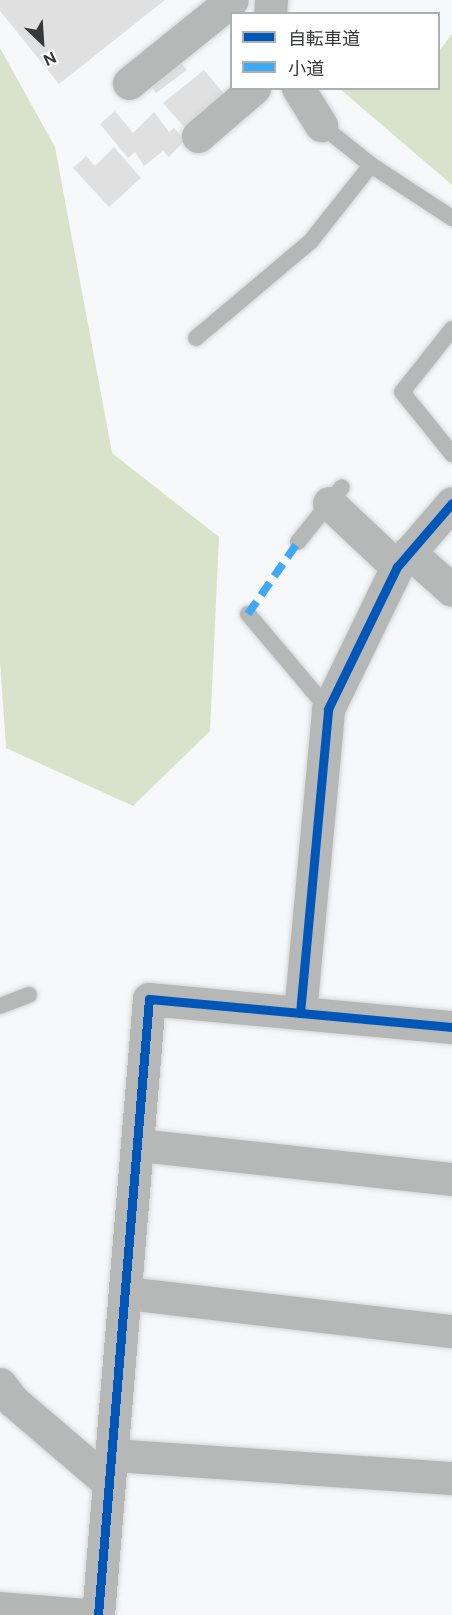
<!DOCTYPE html>
<meta charset="utf-8">
<style>
body{margin:0}
#map{position:relative;width:452px;height:1615px;overflow:hidden;background:#f6f8fa;font-family:"DM Sans","Noto Sans JP",sans-serif}
div>[style]{position:absolute}
.green>*{inset:0;background:#d9e2ca}
.building>*{inset:0;background:#e0e0e0}
.roads{filter:drop-shadow(0 0 2px #d4d5d6) drop-shadow(0 0 2px #d4d5d6)}
.lane>*{height:16px;margin:-8px;padding:0 8px;transform-origin:8px;border-radius:8px;background:#b6b7b7}
.street>*{height:33px;margin:-16.5px;padding:0 16.5px;transform-origin:16.5px;border-radius:16.5px;background:#b6b7b7}
.secondary>*{height:33px;margin:-16.5px;padding:0 16.5px;transform-origin:16.5px;border-radius:16.5px;background:#b5b7b7}
.quiet>*{height:8px;margin-top:-4px;transform-origin:0;background:repeating-linear-gradient(90deg,#3fa9f5 0 15px,transparent 0 23px)}
.cycleway>*{height:9px;margin:-4.5px;padding:0 4.5px;transform-origin:4.5px;border-radius:4.5px;background:#0057b8}
span{translate:-50% -50%;white-space:nowrap;text-align:center;line-height:1.15;-webkit-text-stroke:4.5px #fff;paint-order:stroke}
.legend{position:absolute;left:230px;top:12px;width:210px;height:78px;box-sizing:border-box;background:#fff;border:2px solid #afafb0;margin:0;padding:8px 10px;list-style:none;font-size:18px;color:#373839}
.legend li{display:flex;align-items:center;gap:12px;height:30px}
.legend b{width:30px;border:2px solid #afafb0}
.north{position:absolute;left:12px;top:12px;width:60px;height:60px;-webkit-text-stroke:4px #fff;paint-order:stroke;rotate:155deg;font-size:16px;font-weight:700;line-height:24px;text-align:center;color:#373839}
.north::after{content:'';display:block;margin:auto;width:21px;height:27px;background:#373839;clip-path:polygon(50% 0,100% 100%,50% 72%,0 100%)}
</style>
<div id="map">
<div class="green">
<i style="clip-path:polygon(452px 34px,452px 185px,340px 89px,438px 88px,439px 51px)"></i>
<i style="clip-path:polygon(0 48px,55px 147px,112px 453px,219px 537px,210px 731px,133px 806px,6px 748px,0 661px)"></i>
</div>
<div class="building">
<i style="clip-path:polygon(0 0,165px 0,59px 84px,0 11px)"></i>
<i style="clip-path:polygon(175px 56px,187px 70px,156px 93px,147px 81px)"></i>
<i style="clip-path:polygon(204px 70px,227px 97px,187px 130px,163px 103px)"></i>
<i style="clip-path:polygon(115px 111px,133px 133px,154px 112px,169px 132px,174px 128px,185px 140px,169px 157px,163px 151px,144px 166px,135px 152px,128px 158px,100px 124px)"></i>
<i style="clip-path:polygon(114px 147px,141px 178px,109px 207px,73px 168px,86px 156px,95px 166px)"></i>
</div>
<div class="roads">
<div class="lane">
<i style="left:321px;top:125px;width:64px;rotate:38.7deg"></i>
<i style="left:371px;top:165px;width:97px;rotate:33.2deg"></i>
<i style="left:452px;top:329px;width:80px;rotate:128.4deg"></i>
<i style="left:402px;top:392px;width:80px;rotate:51.1deg"></i>
<i style="left:196px;top:338px;width:150px;rotate:-40.1deg"></i>
<i style="left:311px;top:241px;width:97px;rotate:-51.7deg"></i>
<i style="left:298px;top:542px;width:70px;rotate:-51.3deg"></i>
<i style="left:248px;top:614px;width:124px;rotate:49.9deg"></i>
<i style="left:0;top:1006px;width:31px;rotate:-21deg"></i>
</div>
<div class="street">
<i style="left:270px;top:14px;width:14px;rotate:-86deg"></i>
<i style="left:129px;top:83px;width:132px;rotate:-38.9deg"></i>
<i style="left:298px;top:88px;width:44px;rotate:58.1deg"></i>
<i style="left:198px;top:136px;width:74px;rotate:-40.6deg"></i>
<i style="left:329px;top:503px;width:93px;rotate:43.3deg"></i>
<i style="left:409px;top:552px;width:57px;rotate:41.5deg"></i>
<i style="left:300px;top:1013px;width:305px;rotate:-84.7deg"></i>
<i style="left:328px;top:709px;width:158px;rotate:-64.1deg"></i>
<i style="left:397px;top:567px;width:84px;rotate:-49.3deg"></i>
<i style="left:138px;top:1145px;width:316px;rotate:6.2deg"></i>
<i style="left:127px;top:1293px;width:327px;rotate:6.7deg"></i>
<i style="left:0;top:1384px;width:21px;rotate:53deg"></i>
<i style="left:13px;top:1401px;width:126px;rotate:40.5deg"></i>
<i style="left:113px;top:1455px;width:340px;rotate:3.9deg"></i>
<i style="left:98px;top:1615px;width:618px;rotate:-85.27deg"></i>
<i style="left:149px;top:999px;width:304px;rotate:5.3deg"></i>
</div>
<div class="secondary">
<i style="left:0;top:1608px;width:85px;rotate:4.7deg"></i>
</div>
</div>
<div class="quiet">
<i style="left:248px;top:614px;width:88px;rotate:-55.2deg"></i>
</div>
<div class="cycleway">
<i style="left:300px;top:1013px;width:305px;rotate:-84.7deg"></i>
<i style="left:328px;top:709px;width:158px;rotate:-64.1deg"></i>
<i style="left:397px;top:567px;width:84px;rotate:-49.3deg"></i>
<i style="left:98px;top:1615px;width:618px;rotate:-85.27deg"></i>
<i style="left:149px;top:999px;width:304px;rotate:5.3deg"></i>
</div>
<ul class="legend">
<li><b style="height:8px;background:#0057b8"></b>自転車道</li>
<li><b style="height:8px;background:#3fa9f5"></b>小道</li>
</ul>
<div class="north">N</div>
</div>
